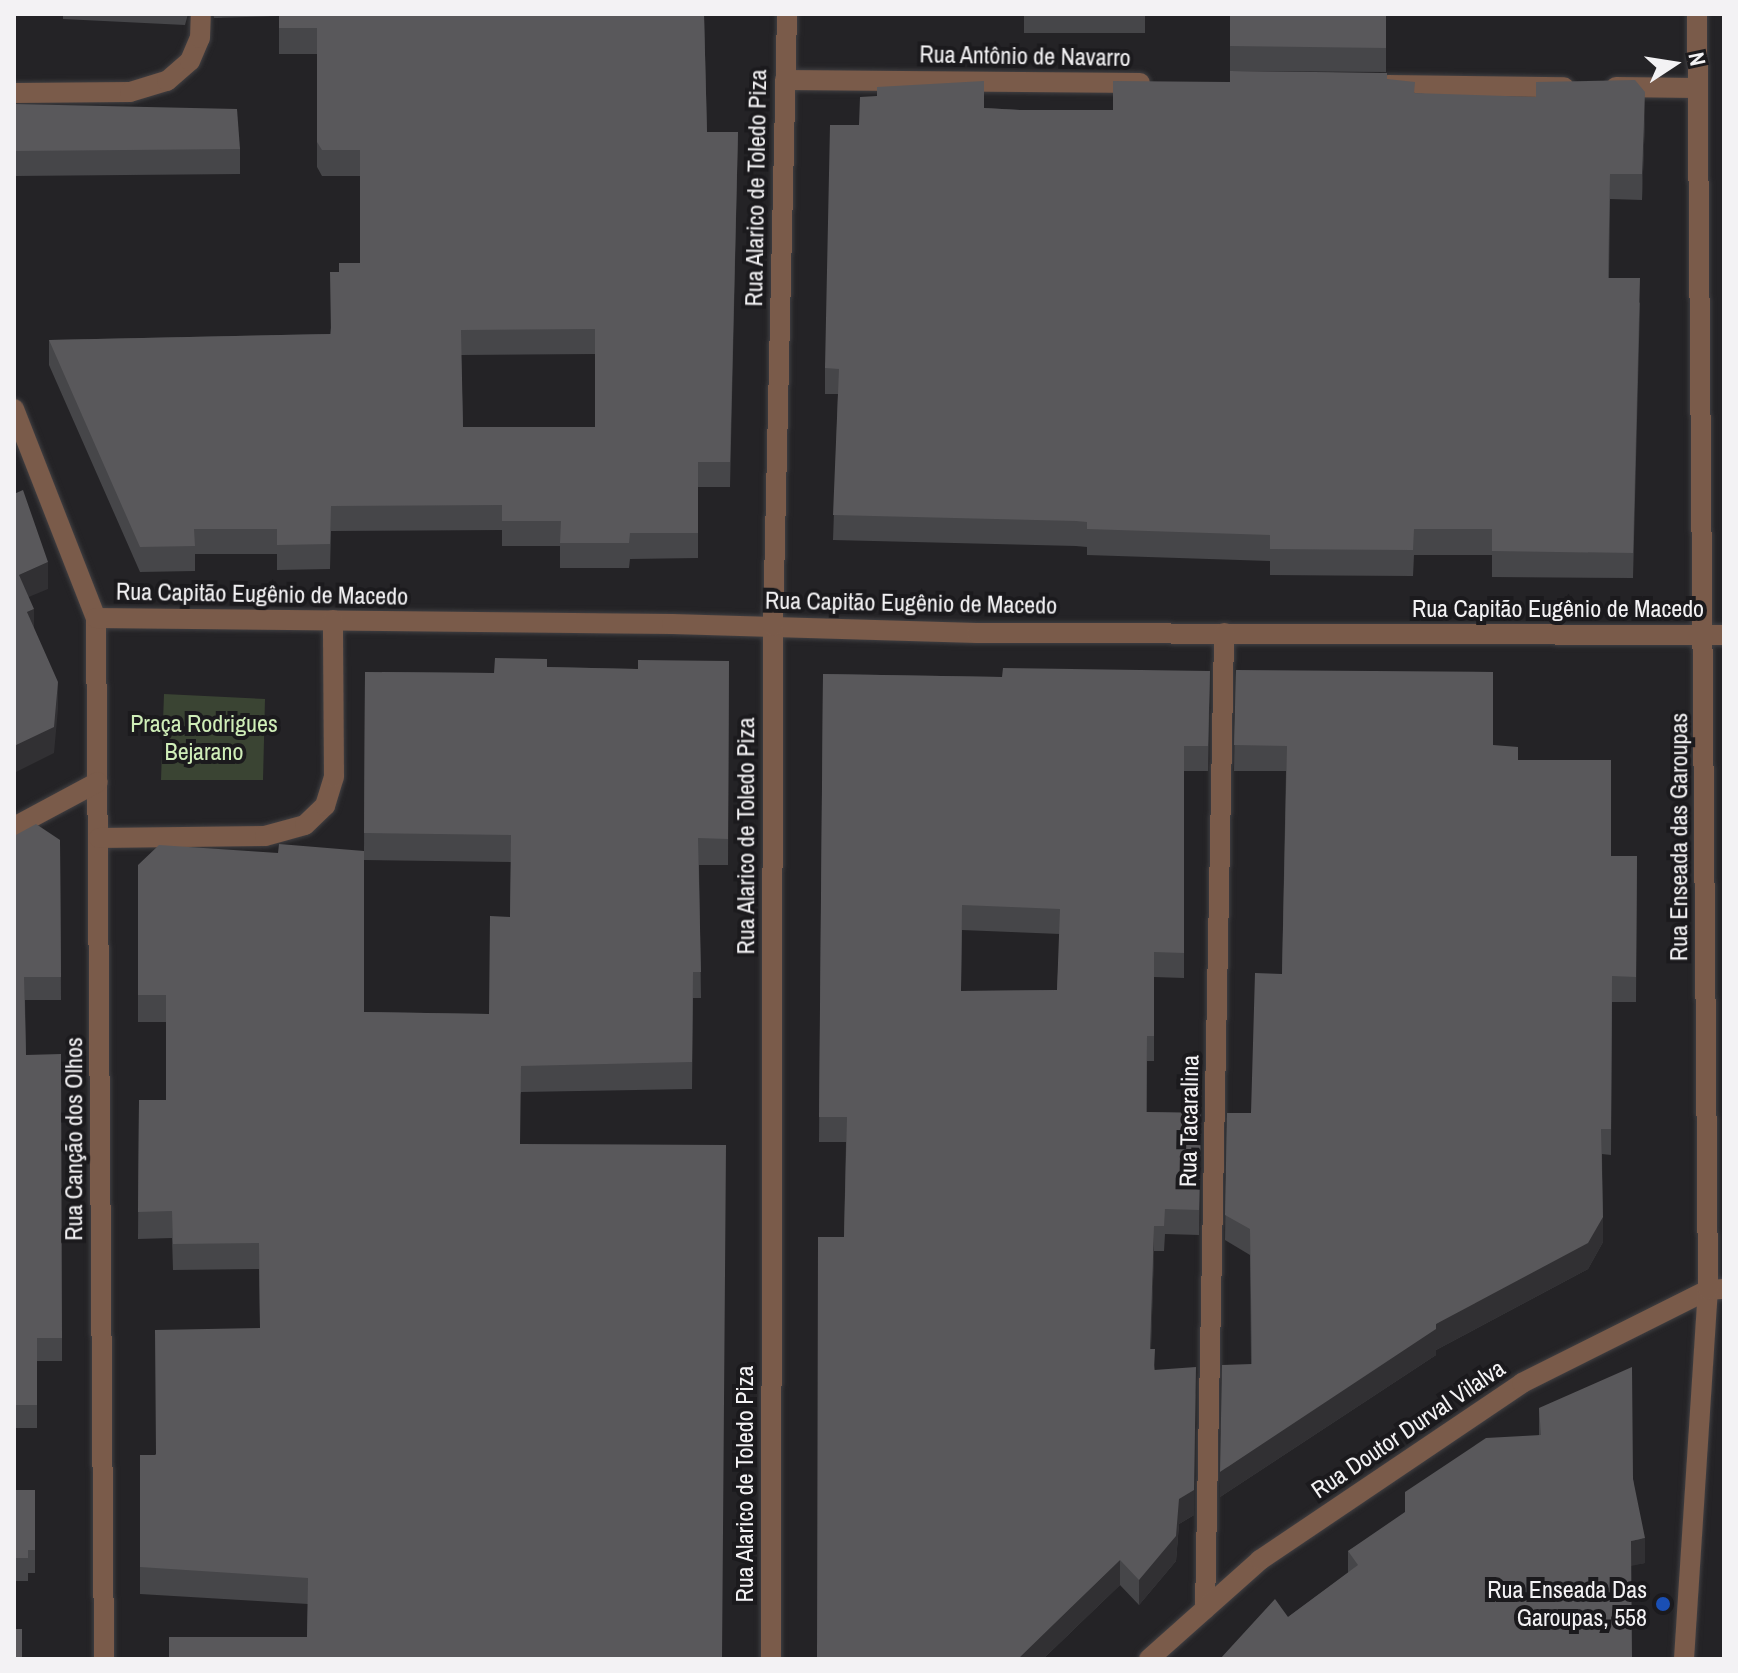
<!DOCTYPE html>
<meta charset="utf-8">
<style>
body{margin:0}
#map{position:relative;width:1738px;height:1673px;overflow:hidden;background:#242326;font-family:"Archivo Narrow",sans-serif}
div>[style]{position:absolute}
.green>*{inset:0;background:#3a4433}
.roads{filter:drop-shadow(0 0 2px #414043) drop-shadow(0 0 2px #414043)}
.minor>*{height:20px;margin:-10px;padding:0 10px;transform-origin:10px;border-radius:10px;background:#7a5b4a}
.wall>*{inset:0;background:#464649}
.shaded-wall>*{inset:0;background:#313033}
.building>*{inset:0;background:#59585b}
.dots>*{width:22px;height:22px;translate:-50% -50%;box-sizing:border-box;border:4px solid #1b1a1d;border-radius:50%}
span{translate:-50% -50%;white-space:nowrap;text-align:center;line-height:1.15;-webkit-text-stroke:8px #1b1a1d;paint-order:stroke}
.street-label{font-size:24px;color:#f3f2f4}
.park-label{font-size:24px;color:#cfeeb8}
.poi-label{font-size:24px;color:#f3f2f4}
.right{translate:-100% -50%;text-align:right}
.frame{position:absolute;inset:0;border:16px solid #f3f2f4;pointer-events:none}
.north{position:absolute;left:1634px;top:24px;width:80px;height:80px;-webkit-text-stroke:6px #1b1a1d;paint-order:stroke;rotate:78deg;font-size:22px;font-weight:700;line-height:32px;text-align:center;color:#f3f2f4}
.north::after{content:'';display:block;margin:auto;width:28px;height:36px;background:#f3f2f4;clip-path:polygon(50% 0,100% 100%,50% 72%,0 100%)}
</style>
<div id="map">
<div class="green">
<i style="clip-path:polygon(164px 694px,265px 699px,263px 780px,161px 780px)"></i>
</div>
<div class="roads">
<div class="minor">
<i style="left:785px;top:80px;width:355px;rotate:0.5deg"></i>
<i style="left:1388px;top:85px;width:176px;rotate:0.7deg"></i>
<i style="left:1616px;top:87px;width:80px;rotate:0.7deg"></i>
<i style="left:14px;top:93px;width:116px;rotate:-0.5deg"></i>
<i style="left:130px;top:92px;width:39px;rotate:-17deg"></i>
<i style="left:167px;top:81px;width:30px;rotate:-41deg"></i>
<i style="left:190px;top:61px;width:25px;rotate:-67deg"></i>
<i style="left:200px;top:38px;width:24px;rotate:-88deg"></i>
<i style="left:14px;top:409px;width:225px;rotate:68.6deg"></i>
<i style="left:96px;top:618px;width:1041px;rotate:89.56deg"></i>
<i style="left:96px;top:618px;width:576px;rotate:0.6deg"></i>
<i style="left:672px;top:624px;width:305px;rotate:1.7deg"></i>
<i style="left:977px;top:633px;width:747px;rotate:0.15deg"></i>
<i style="left:14px;top:827px;width:95px;rotate:-28.2deg"></i>
<i style="left:99px;top:838px;width:166px;rotate:-0.7deg"></i>
<i style="left:265px;top:836px;width:41px;rotate:-15.4deg"></i>
<i style="left:305px;top:825px;width:28px;rotate:-44deg"></i>
<i style="left:325px;top:806px;width:30px;rotate:-73deg"></i>
<i style="left:334px;top:777px;width:157px;rotate:-90.4deg"></i>
<i style="left:1205px;top:1609px;width:976px;rotate:-88.88deg"></i>
<i style="left:771px;top:1659px;width:1033px;rotate:-89.89deg"></i>
<i style="left:773px;top:626px;width:612px;rotate:-88.69deg"></i>
<i style="left:1149px;top:1659px;width:149px;rotate:-41.7deg"></i>
<i style="left:1260px;top:1560px;width:316px;rotate:-34deg"></i>
<i style="left:1522px;top:1383px;width:208px;rotate:-26.6deg"></i>
<i style="left:1708px;top:1290px;width:16px;rotate:-4deg"></i>
<i style="left:1684px;top:1659px;width:370px;rotate:-86.3deg"></i>
<i style="left:1708px;top:1290px;width:1276px;rotate:-90.49deg"></i>
</div>
</div>
<div class="wall">
<i style="clip-path:polygon(63px 14px,188px 14px,185px 25px,63px 19px)"></i>
<i style="clip-path:polygon(evenodd,213px 14px,704px 14px,707px 132px,738px 132px,730px 487px,698px 487px,698px 558px,630px 559px,629px 568px,560px 568px,560px 546px,502px 546px,502px 530px,331px 531px,330px 569px,277px 570px,277px 554px,195px 554px,195px 571px,140px 572px,49px 365px,49px 340px,330px 334px,339px 272px,360px 263px,360px 176px,322px 176px,317px 167px,317px 54px,279px 54px,279px 16px,214px 18px,213px 14px,595px 354px,595px 427px,463px 427px,461px 355px,595px 354px)"></i>
<i style="clip-path:polygon(1024px 14px,1145px 14px,1145px 33px,1024px 33px)"></i>
<i style="clip-path:polygon(1230px 14px,1386px 14px,1386px 72px,1230px 71px)"></i>
<i style="clip-path:polygon(1387px 79px,1415px 93px,1645px 118px,1642px 200px,1610px 199px,1609px 278px,1640px 303px,1633px 578px,1492px 577px,1492px 555px,1414px 555px,1413px 576px,1270px 575px,1270px 561px,1087px 555px,1087px 547px,1076px 546px,833px 540px,838px 394px,825px 394px,825px 368px,859px 125px,984px 108px,1020px 110px,1113px 110px,1230px 82px)"></i>
<i style="clip-path:polygon(14px 104px,240px 149px,240px 174px,14px 176px)"></i>
<i style="clip-path:polygon(evenodd,729px 661px,728px 865px,699px 865px,701px 998px,693px 998px,692px 1089px,521px 1092px,307px 1637px,308px 1604px,140px 1594px,140px 1455px,155px 1455px,260px 1328px,259px 1269px,173px 1270px,172px 1238px,138px 1239px,139px 1100px,166px 1100px,166px 1022px,138px 1022px,138px 865px,278px 853px,364px 851px,365px 672px,494px 673px,547px 667px,638px 669px,729px 661px,364px 860px,511px 862px,510px 917px,489px 1014px,364px 1012px,364px 860px)"></i>
<i style="clip-path:polygon(1236px 670px,1493px 745px,1518px 760px,1611px 856px,1637px 856px,1636px 1002px,1612px 1002px,1611px 1155px,1602px 1154px,1603px 1242px,1588px 1269px,1436px 1350px,1436px 1355px,1220px 1497px,1251px 1364px,1250px 1255px,1225px 1240px,1227px 1113px,1251px 1113px,1282px 974px,1286px 771px,1234px 771px)"></i>
<i style="clip-path:polygon(evenodd,1210px 671px,1208px 771px,1184px 771px,1184px 978px,1154px 977px,1154px 1061px,1147px 1061px,1147px 1112px,1201px 1113px,1199px 1235px,1165px 1234px,1164px 1251px,1154px 1251px,1151px 1349px,1155px 1370px,1194px 1515px,1179px 1524px,1176px 1561px,1139px 1605px,1120px 1585px,1043px 1659px,817px 1659px,844px 1237px,846px 1142px,819px 1142px,823px 674px,1002px 677px,1210px 671px,962px 930px,1060px 934px,1057px 990px,961px 991px,962px 930px)"></i>
<i style="clip-path:polygon(14px 836px,60px 840px,61px 1000px,25px 1000px,26px 1055px,62px 1338px,62px 1361px,37px 1361px,37px 1428px,14px 1428px)"></i>
<i style="clip-path:polygon(1539px 1408px,1633px 1479px,1645px 1563px,1288px 1617px,1348px 1573px,1348px 1551px,1539px 1435px)"></i>
<i style="clip-path:polygon(14px 1490px,35px 1490px,35px 1573px,28px 1573px,28px 1581px,14px 1581px)"></i>
</div>
<div class="shaded-wall">
<i style="clip-path:polygon(1645px 92px,1645px 118px,1642px 200px,1642px 174px)"></i>
<i style="clip-path:polygon(48px 562px,48px 589px,19px 601px,19px 575px)"></i>
<i style="clip-path:polygon(34px 609px,34px 636px,27px 612px)"></i>
<i style="clip-path:polygon(58px 682px,58px 709px,54px 753px,14px 773px,14px 746px)"></i>
<i style="clip-path:polygon(1603px 1217px,1603px 1242px,1588px 1269px,1436px 1350px,1436px 1355px,1220px 1497px,1220px 1472px,1436px 1324px)"></i>
<i style="clip-path:polygon(1154px 1226px,1154px 1251px,1150px 1374px,1150px 1349px)"></i>
<i style="clip-path:polygon(1196px 1392px,1194px 1515px,1179px 1524px,1176px 1561px,1139px 1605px,1139px 1580px)"></i>
<i style="clip-path:polygon(1645px 1538px,1645px 1563px,1631px 1566px,1631px 1541px)"></i>
<i style="clip-path:polygon(1120px 1560px,1120px 1585px,1043px 1659px,1017px 1659px)"></i>
</div>
<div class="building">
<i style="clip-path:polygon(evenodd,279px 14px,704px 14px,707px 132px,738px 132px,730px 462px,698px 462px,698px 533px,630px 533px,629px 543px,560px 543px,561px 521px,502px 521px,502px 505px,331px 506px,330px 544px,277px 545px,277px 529px,194px 529px,195px 546px,140px 547px,49px 340px,331px 334px,330px 272px,339px 272px,339px 263px,360px 263px,360px 150px,322px 150px,317px 142px,317px 28px,279px 28px,279px 14px,595px 329px,595px 427px,463px 427px,461px 330px,595px 329px)"></i>
<i style="clip-path:polygon(1230px 14px,1386px 14px,1386px 48px,1230px 46px)"></i>
<i style="clip-path:polygon(1230px 71px,1387px 73px,1387px 79px,1415px 82px,1414px 93px,1536px 97px,1536px 82px,1635px 80px,1645px 92px,1642px 174px,1610px 174px,1608px 278px,1640px 278px,1633px 553px,1492px 551px,1492px 529px,1414px 529px,1413px 550px,1270px 549px,1270px 535px,1087px 529px,1087px 522px,1076px 521px,833px 515px,839px 369px,825px 368px,830px 125px,859px 125px,860px 97px,877px 96px,877px 87px,984px 81px,984px 108px,1020px 110px,1113px 110px,1113px 81px,1230px 82px)"></i>
<i style="clip-path:polygon(14px 104px,237px 109px,240px 149px,14px 151px)"></i>
<i style="clip-path:polygon(23px 490px,48px 562px,19px 575px,34px 609px,27px 612px,58px 682px,54px 727px,14px 746px,14px 494px)"></i>
<i style="clip-path:polygon(495px 658px,547px 659px,547px 667px,638px 669px,638px 660px,729px 661px,728px 839px,698px 838px,701px 972px,693px 972px,692px 1062px,521px 1066px,520px 1144px,726px 1145px,722px 1659px,169px 1659px,169px 1637px,307px 1637px,308px 1578px,140px 1567px,140px 1455px,156px 1455px,155px 1330px,260px 1328px,259px 1243px,173px 1244px,172px 1211px,138px 1212px,139px 1100px,166px 1100px,166px 995px,138px 995px,138px 865px,159px 845px,278px 853px,279px 844px,364px 851px,364px 1012px,489px 1014px,490px 916px,510px 917px,511px 835px,364px 833px,365px 672px,494px 673px)"></i>
<i style="clip-path:polygon(evenodd,1003px 668px,1210px 671px,1208px 746px,1184px 746px,1184px 953px,1154px 952px,1154px 1036px,1147px 1036px,1146px 1112px,1201px 1113px,1199px 1210px,1165px 1209px,1164px 1226px,1154px 1226px,1150px 1349px,1155px 1349px,1154px 1370px,1196px 1367px,1194px 1490px,1179px 1499px,1176px 1536px,1139px 1580px,1120px 1560px,1018px 1659px,817px 1659px,818px 1237px,844px 1237px,847px 1117px,819px 1117px,823px 674px,1002px 677px,1003px 668px,962px 905px,1060px 909px,1057px 990px,961px 991px,962px 905px)"></i>
<i style="clip-path:polygon(1236px 670px,1493px 672px,1493px 745px,1518px 747px,1518px 760px,1611px 760px,1611px 856px,1637px 856px,1636px 977px,1612px 976px,1611px 1129px,1601px 1129px,1603px 1217px,1588px 1243px,1436px 1324px,1436px 1329px,1220px 1472px,1222px 1365px,1252px 1364px,1250px 1229px,1225px 1215px,1227px 1113px,1251px 1113px,1255px 973px,1282px 974px,1287px 746px,1234px 745px)"></i>
<i style="clip-path:polygon(36px 824px,60px 840px,61px 977px,24px 977px,26px 1055px,61px 1054px,62px 1338px,37px 1338px,37px 1405px,14px 1405px,14px 836px)"></i>
<i style="clip-path:polygon(1632px 1367px,1633px 1479px,1645px 1538px,1631px 1541px,1632px 1659px,1220px 1659px,1275px 1599px,1288px 1617px,1358px 1565px,1348px 1551px,1405px 1512px,1405px 1492px,1486px 1438px,1541px 1435px,1539px 1408px)"></i>
<i style="clip-path:polygon(14px 1490px,35px 1490px,35px 1550px,28px 1550px,28px 1558px,14px 1558px)"></i>
<i style="clip-path:polygon(14px 1629px,22px 1629px,22px 1659px,63px 1659px,14px 1659px)"></i>
</div>
<div class="dots">
<i style="left:1663px;top:1604px;background:#1a4fb4"></i>
</div>
<div class="street-label">
<span style="left:1025px;top:56px;rotate:1deg">Rua Antônio de Navarro</span>
<span style="left:756px;top:188px;rotate:-89deg">Rua Alarico de Toledo Piza</span>
<span style="left:262px;top:594px;rotate:1deg">Rua Capitão Eugênio de Macedo</span>
<span style="left:911px;top:603px;rotate:1deg">Rua Capitão Eugênio de Macedo</span>
<span style="left:1558px;top:609px">Rua Capitão Eugênio de Macedo</span>
<span style="left:746px;top:836px;rotate:-90deg">Rua Alarico de Toledo Piza</span>
<span style="left:1679px;top:837px;rotate:-90deg">Rua Enseada das Garoupas</span>
<span style="left:1189px;top:1121px;rotate:-89deg">Rua Tacaralina</span>
<span style="left:74px;top:1139px;rotate:-90deg">Rua Canção dos Olhos</span>
<span style="left:1408px;top:1429px;rotate:-34deg">Rua Doutor Durval Vilalva</span>
<span style="left:745px;top:1484px;rotate:-90deg">Rua Alarico de Toledo Piza</span>
</div>
<div class="park-label">
<span style="left:204px;top:738px">Praça Rodrigues<br>Bejarano</span>
</div>
<div class="poi-label">
<span class="right" style="left:1647px;top:1604px">Rua Enseada Das<br>Garoupas, 558</span>
</div>
<div class="frame"></div>
<div class="north">N</div>
</div>
